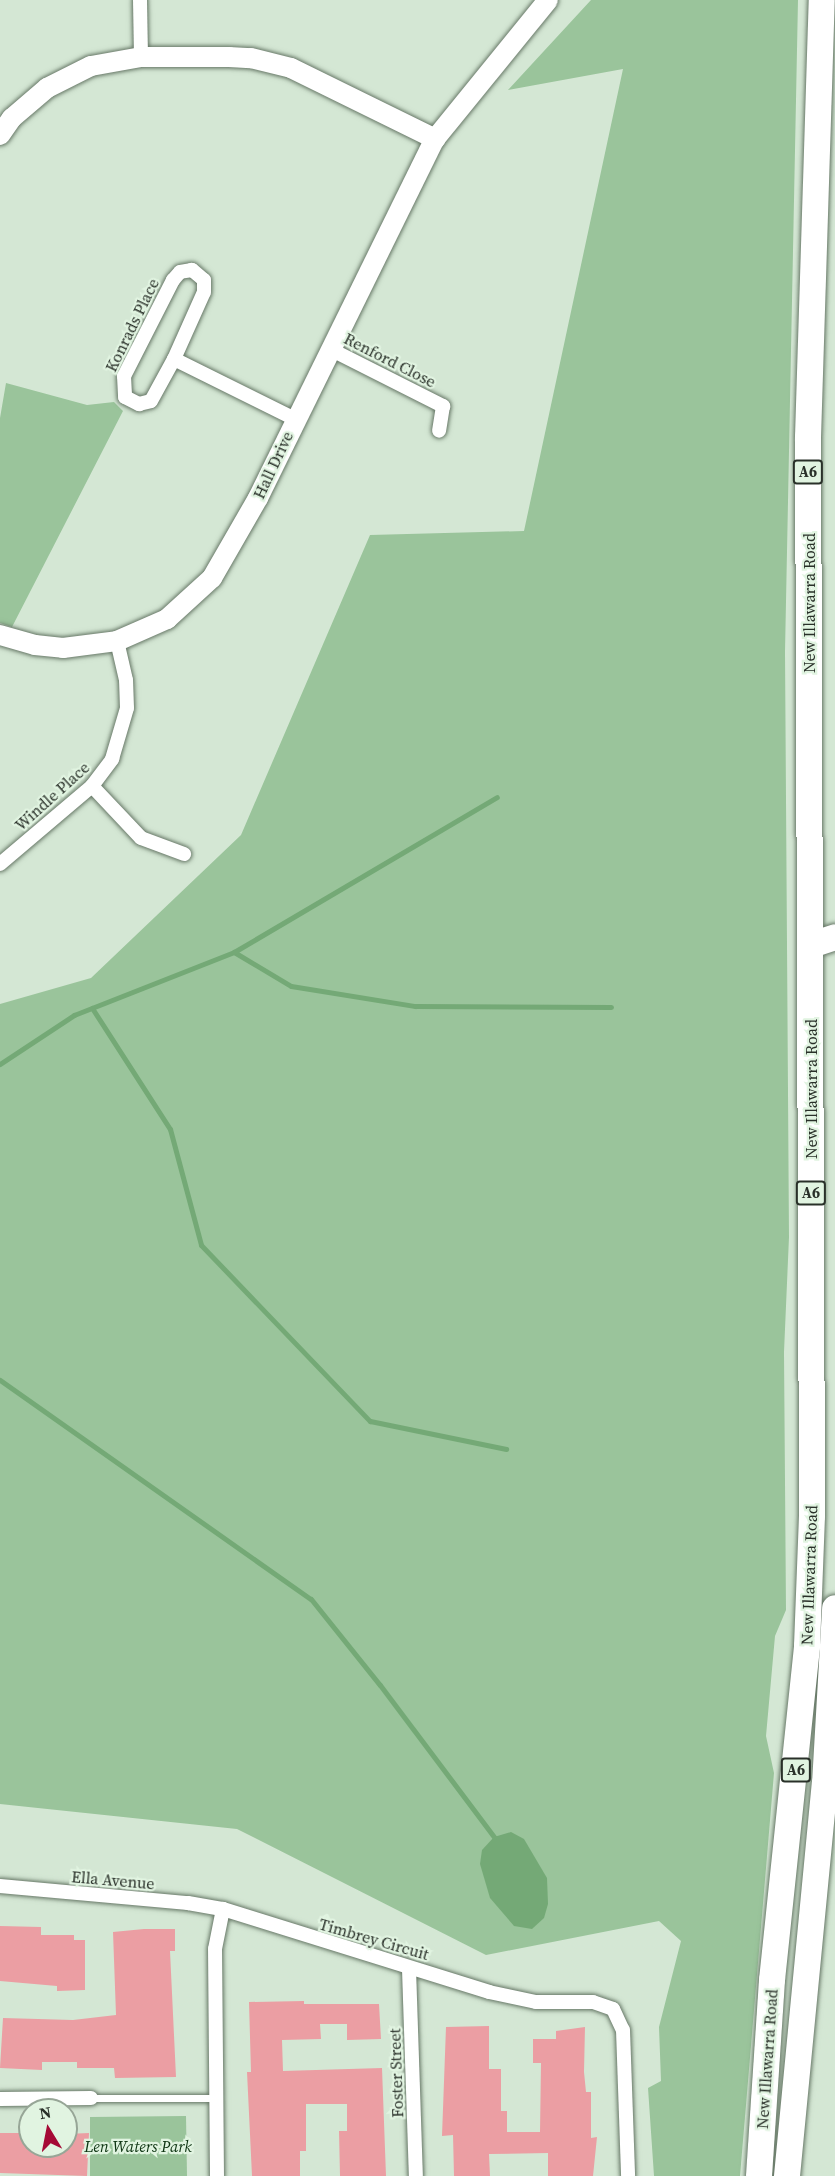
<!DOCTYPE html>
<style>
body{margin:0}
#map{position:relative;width:835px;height:2176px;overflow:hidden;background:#d4e7d4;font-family:"Source Serif 4",serif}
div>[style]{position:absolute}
.green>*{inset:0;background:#9ac49b}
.water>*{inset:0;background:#74a976}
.stream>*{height:5px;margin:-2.5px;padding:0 2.5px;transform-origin:2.5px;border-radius:2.5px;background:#74a976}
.building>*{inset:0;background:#eb9ea3}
.roads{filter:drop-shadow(0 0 2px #677867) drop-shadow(0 0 2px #677867)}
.lane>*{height:7px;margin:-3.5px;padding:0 3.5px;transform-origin:3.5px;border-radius:3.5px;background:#fff}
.street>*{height:14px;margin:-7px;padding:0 7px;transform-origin:7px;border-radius:7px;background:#fff}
.secondary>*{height:20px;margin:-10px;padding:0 10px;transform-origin:10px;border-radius:10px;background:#fff}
.highway>*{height:26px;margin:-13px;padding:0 13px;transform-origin:13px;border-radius:13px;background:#fff}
span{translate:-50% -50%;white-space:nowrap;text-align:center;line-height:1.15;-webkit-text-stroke:4.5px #e1f4e1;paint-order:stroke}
.shield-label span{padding:2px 4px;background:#e1f4e1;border:2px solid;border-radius:4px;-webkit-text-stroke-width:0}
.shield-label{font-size:15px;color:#293029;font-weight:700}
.street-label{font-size:16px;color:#293029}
.park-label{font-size:16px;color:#0c3311;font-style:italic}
.north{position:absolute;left:18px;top:2098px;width:60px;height:60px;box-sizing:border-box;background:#e1f4e1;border:2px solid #97a697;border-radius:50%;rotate:350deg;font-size:16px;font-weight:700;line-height:24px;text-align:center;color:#293029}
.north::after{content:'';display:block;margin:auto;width:21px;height:27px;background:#a50a36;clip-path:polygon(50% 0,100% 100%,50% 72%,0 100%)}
</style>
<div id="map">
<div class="green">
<i style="clip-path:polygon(591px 0,798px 0,785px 652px,789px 1237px,784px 1352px,786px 1610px,775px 1636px,766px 1736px,774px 1773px,740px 2176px,654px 2176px,648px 2088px,661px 2081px,659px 2027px,681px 1941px,659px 1921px,486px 1955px,237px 1829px,0 1804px,0 1004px,91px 978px,241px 835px,370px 535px,524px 531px,623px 69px,508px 90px)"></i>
<i style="clip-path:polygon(6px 383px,87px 405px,114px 402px,123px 411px,12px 627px,0 623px,0 418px)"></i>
<i style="clip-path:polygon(186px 2116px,187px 2176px,90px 2176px,90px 2117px)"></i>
</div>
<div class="water">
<i style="clip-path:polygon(511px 1832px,524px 1839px,547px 1878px,548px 1904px,544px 1918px,532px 1929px,514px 1926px,490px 1898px,480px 1864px,482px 1850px,494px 1837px)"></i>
</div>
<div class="stream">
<i style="left:234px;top:952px;width:66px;rotate:30.8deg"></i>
<i style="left:291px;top:986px;width:126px;rotate:9.2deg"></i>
<i style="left:415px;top:1006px;width:196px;rotate:0.3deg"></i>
<i style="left:92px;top:1008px;width:144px;rotate:57.2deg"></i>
<i style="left:170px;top:1129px;width:120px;rotate:75deg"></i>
<i style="left:201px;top:1245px;width:244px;rotate:46.2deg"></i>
<i style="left:370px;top:1421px;width:139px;rotate:11.6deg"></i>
<i style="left:0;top:1064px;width:89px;rotate:-33.5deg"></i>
<i style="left:74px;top:1015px;width:172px;rotate:-21.5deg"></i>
<i style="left:234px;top:952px;width:305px;rotate:-30.5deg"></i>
<i style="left:0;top:1380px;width:380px;rotate:35.2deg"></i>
<i style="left:311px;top:1599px;width:110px;rotate:51.3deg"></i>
<i style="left:380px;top:1685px;width:190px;rotate:53.1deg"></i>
</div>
<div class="building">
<i style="clip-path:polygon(0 1926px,41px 1927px,41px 1935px,74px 1935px,74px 1940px,85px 1940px,85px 1990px,57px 1991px,57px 1986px,0 1981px)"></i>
<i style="clip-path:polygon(144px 1929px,175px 1929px,175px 1951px,170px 1951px,176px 2077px,115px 2078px,114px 2068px,77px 2068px,77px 2062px,42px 2062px,42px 2070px,0 2068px,3px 2018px,73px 2020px,116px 2015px,113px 1932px)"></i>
<i style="clip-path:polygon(304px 2001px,304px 2004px,379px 2004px,381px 2039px,347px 2040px,347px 2024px,320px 2024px,321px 2039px,282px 2040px,283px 2071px,382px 2068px,386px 2176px,340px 2176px,339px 2131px,347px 2131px,347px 2104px,306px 2104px,306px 2151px,300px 2151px,300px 2176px,252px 2176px,247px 2072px,251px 2072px,249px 2002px)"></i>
<i style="clip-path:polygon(489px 2026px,489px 2069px,501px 2069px,501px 2111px,507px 2111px,507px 2132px,540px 2132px,541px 2063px,533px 2063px,533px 2039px,556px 2039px,556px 2031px,585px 2027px,584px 2072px,586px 2092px,591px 2092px,591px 2138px,597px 2137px,593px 2176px,548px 2176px,548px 2153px,489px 2154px,490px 2176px,454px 2176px,453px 2135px,442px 2136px,446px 2027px)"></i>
<i style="clip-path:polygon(0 2133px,30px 2133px,30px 2146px,66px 2146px,66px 2134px,89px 2133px,87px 2176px,0 2173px)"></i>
</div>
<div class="roads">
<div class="lane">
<i style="left:91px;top:2098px;width:126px"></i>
</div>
<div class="street">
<i style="left:140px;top:0;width:57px;rotate:89deg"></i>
<i style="left:330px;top:349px;width:127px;rotate:26.8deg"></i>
<i style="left:443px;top:406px;width:25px;rotate:99deg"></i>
<i style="left:174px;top:359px;width:73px;rotate:-65.9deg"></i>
<i style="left:204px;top:292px;width:12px;rotate:-90deg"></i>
<i style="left:204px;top:280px;width:16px;rotate:-140deg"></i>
<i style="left:192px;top:270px;width:12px;rotate:171deg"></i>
<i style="left:180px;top:272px;width:11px;rotate:131deg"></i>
<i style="left:173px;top:280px;width:108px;rotate:117deg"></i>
<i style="left:124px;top:376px;width:21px;rotate:87deg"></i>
<i style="left:125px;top:397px;width:16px;rotate:27deg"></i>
<i style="left:139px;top:404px;width:12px;rotate:-14deg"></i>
<i style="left:151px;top:401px;width:48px;rotate:-61.3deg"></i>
<i style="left:174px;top:359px;width:135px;rotate:26.4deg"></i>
<i style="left:92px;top:786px;width:71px;rotate:46.7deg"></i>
<i style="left:141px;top:838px;width:46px;rotate:20.4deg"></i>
<i style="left:0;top:864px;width:121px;rotate:-40.3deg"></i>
<i style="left:92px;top:786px;width:34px;rotate:-53deg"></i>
<i style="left:112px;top:759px;width:53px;rotate:-73.6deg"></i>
<i style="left:127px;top:708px;width:28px;rotate:-92deg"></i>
<i style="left:126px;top:680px;width:40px;rotate:-103deg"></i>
<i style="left:0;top:1886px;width:189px;rotate:5.2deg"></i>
<i style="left:188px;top:1903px;width:36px;rotate:10deg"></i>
<i style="left:409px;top:1969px;width:207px;rotate:88.1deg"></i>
<i style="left:0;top:2099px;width:91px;rotate:-0.6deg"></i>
<i style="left:217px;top:2176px;width:227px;rotate:-90.5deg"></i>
<i style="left:215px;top:1949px;width:41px;rotate:-78.7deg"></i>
<i style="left:223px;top:1909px;width:279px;rotate:17.3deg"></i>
<i style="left:489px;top:1992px;width:48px;rotate:12deg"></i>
<i style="left:536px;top:2002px;width:57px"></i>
<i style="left:593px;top:2002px;width:21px;rotate:19deg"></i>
<i style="left:613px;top:2009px;width:23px;rotate:65deg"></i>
<i style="left:623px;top:2030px;width:146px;rotate:88deg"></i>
</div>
<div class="secondary">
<i style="left:0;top:135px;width:21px;rotate:-55deg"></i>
<i style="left:12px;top:118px;width:46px;rotate:-40.6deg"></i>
<i style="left:47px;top:88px;width:49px;rotate:-26.6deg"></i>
<i style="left:91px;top:66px;width:51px;rotate:-10.2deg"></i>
<i style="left:141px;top:57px;width:88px"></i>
<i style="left:229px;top:57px;width:22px;rotate:3deg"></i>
<i style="left:251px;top:58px;width:41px;rotate:14deg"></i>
<i style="left:291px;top:68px;width:161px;rotate:26.2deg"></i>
<i style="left:0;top:635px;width:36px;rotate:16deg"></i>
<i style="left:35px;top:645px;width:28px;rotate:6deg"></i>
<i style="left:63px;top:648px;width:54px;rotate:-7.4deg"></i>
<i style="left:117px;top:641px;width:55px;rotate:-23.7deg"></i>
<i style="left:167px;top:619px;width:61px;rotate:-42.3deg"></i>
<i style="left:212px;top:578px;width:92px;rotate:-60.1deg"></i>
<i style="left:258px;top:498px;width:400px;rotate:-63.8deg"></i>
<i style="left:435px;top:139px;width:179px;rotate:-50.9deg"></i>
</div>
<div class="highway">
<i style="left:811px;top:945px;width:25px;rotate:-18deg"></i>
<i style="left:759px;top:2176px;width:196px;rotate:-86.2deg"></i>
<i style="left:772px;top:1980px;width:336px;rotate:-84deg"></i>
<i style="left:807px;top:1646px;width:130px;rotate:-87.8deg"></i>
<i style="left:812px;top:1516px;width:1079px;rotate:-90.21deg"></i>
<i style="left:808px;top:437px;width:437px;rotate:-88.2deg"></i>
<i style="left:787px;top:2176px;width:394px;rotate:-84.5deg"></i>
<i style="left:825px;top:1784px;width:176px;rotate:-86.7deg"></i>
</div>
</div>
<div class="shield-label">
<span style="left:808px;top:472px">A6</span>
<span style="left:811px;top:1193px">A6</span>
<span style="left:796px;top:1770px">A6</span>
</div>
<div class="street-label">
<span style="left:132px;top:325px;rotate:-64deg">Konrads Place</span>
<span style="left:390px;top:360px;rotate:27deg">Renford Close</span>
<span style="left:273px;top:465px;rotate:-65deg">Hall Drive</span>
<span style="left:809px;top:603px;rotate:-90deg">New Illawarra Road</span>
<span style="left:52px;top:796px;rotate:-42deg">Windle Place</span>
<span style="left:811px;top:1089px;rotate:-90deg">New Illawarra Road</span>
<span style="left:809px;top:1575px;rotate:-88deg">New Illawarra Road</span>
<span style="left:113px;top:1880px;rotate:5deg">Ella Avenue</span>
<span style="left:374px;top:1939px;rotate:16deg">Timbrey Circuit</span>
<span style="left:767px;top:2059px;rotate:-86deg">New Illawarra Road</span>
<span style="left:396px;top:2073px;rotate:-92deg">Foster Street</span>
</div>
<div class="park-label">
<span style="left:138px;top:2146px">Len Waters Park</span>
</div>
<div class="north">N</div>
</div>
